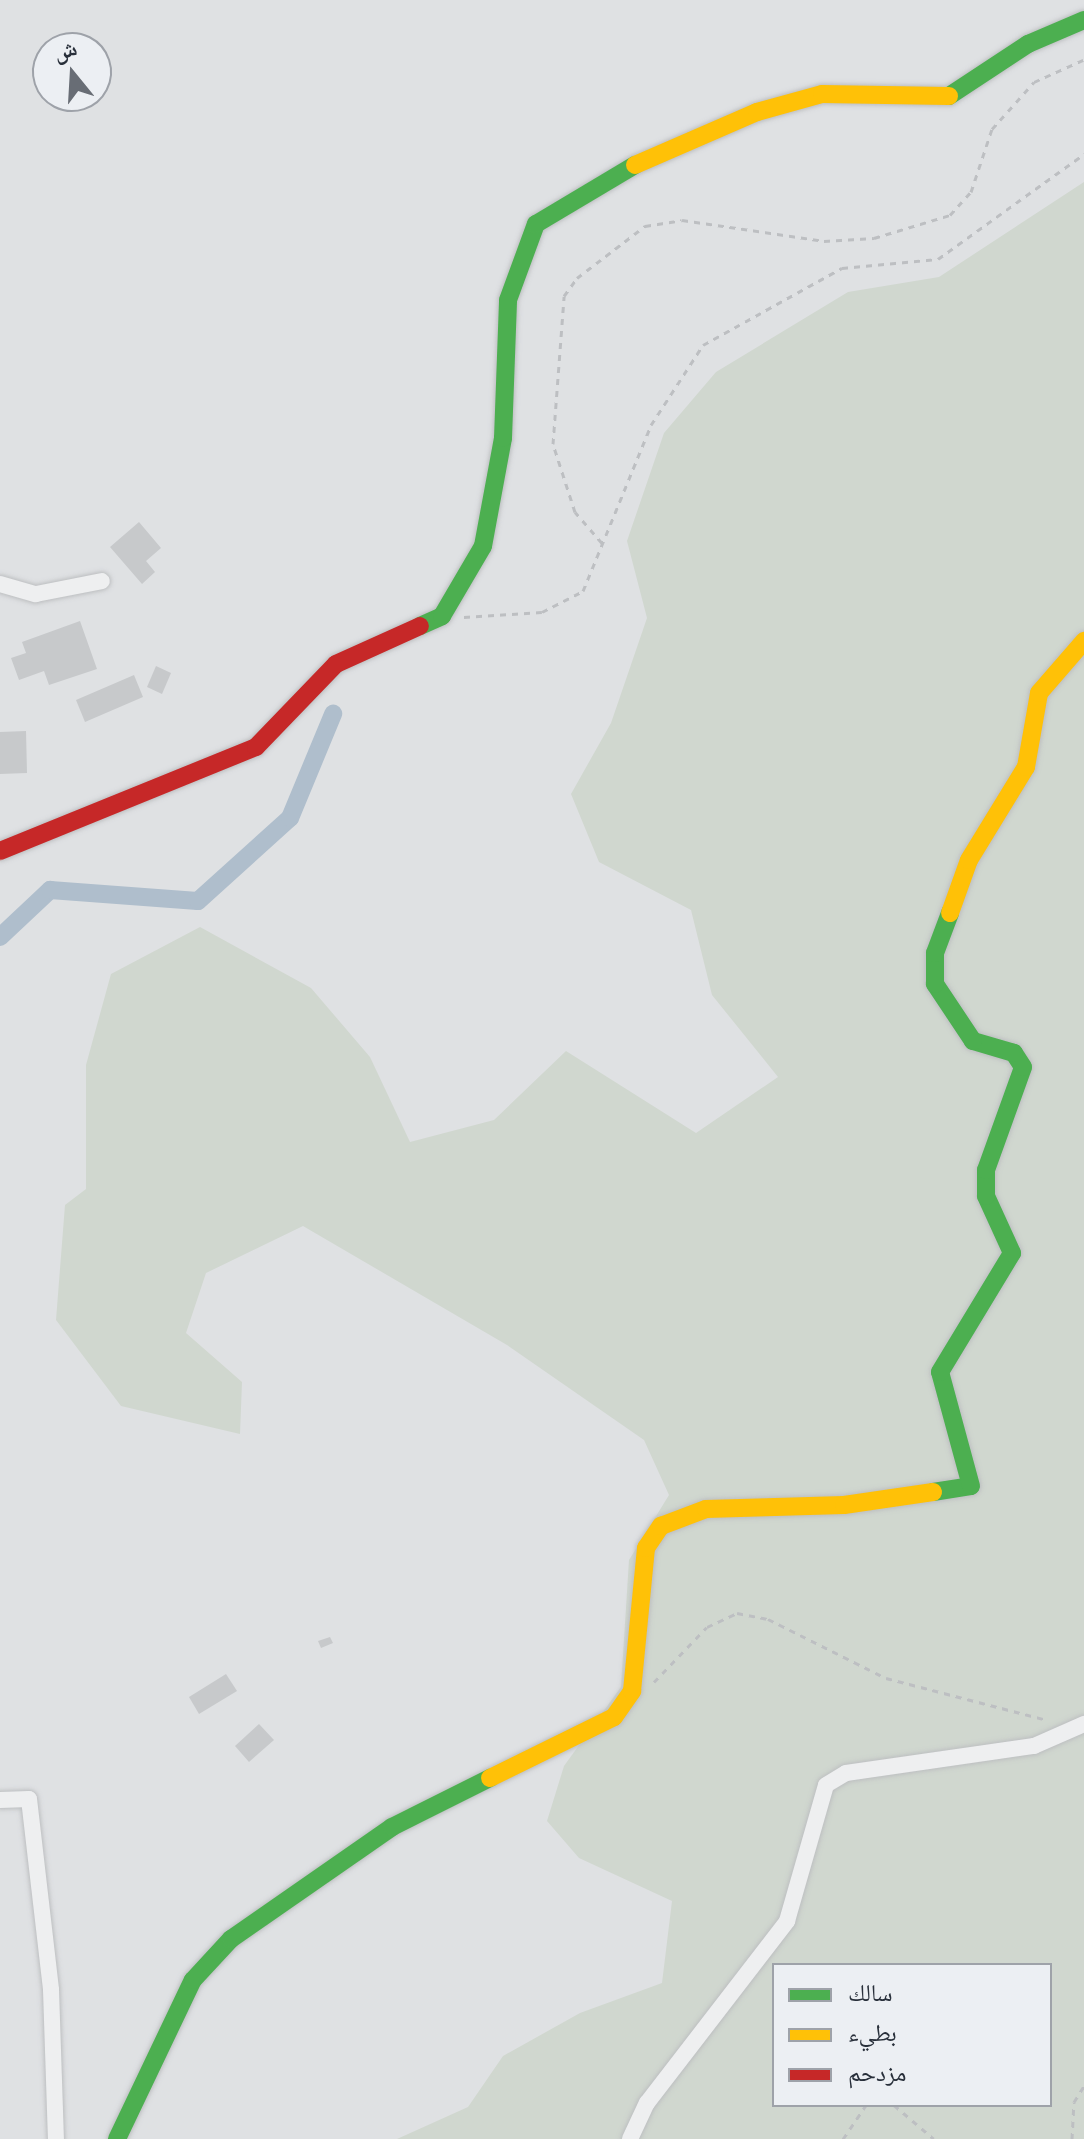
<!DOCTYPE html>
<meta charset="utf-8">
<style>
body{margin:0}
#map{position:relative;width:1084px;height:2139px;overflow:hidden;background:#dfe1e3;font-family:Arial,"Noto Naskh Arabic",sans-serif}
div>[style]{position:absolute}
.green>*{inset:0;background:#d0d7cf}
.canal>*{height:18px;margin:-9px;padding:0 9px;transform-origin:9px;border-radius:9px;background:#afbecc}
.building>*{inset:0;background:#c7c9cb}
.path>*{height:3px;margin-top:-1.5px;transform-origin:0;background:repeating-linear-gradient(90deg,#bdbfc2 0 6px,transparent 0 12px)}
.roads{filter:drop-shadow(0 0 2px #bdbfc1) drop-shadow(0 0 2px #bdbfc1)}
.street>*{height:16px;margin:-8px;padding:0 8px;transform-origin:8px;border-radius:8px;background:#eeeff0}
.fast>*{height:18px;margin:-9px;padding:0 9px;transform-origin:9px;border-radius:9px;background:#4caf50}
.slow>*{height:18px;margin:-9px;padding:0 9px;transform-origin:9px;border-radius:9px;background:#ffc107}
.jam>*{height:18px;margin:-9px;padding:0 9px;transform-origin:9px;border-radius:9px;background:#c62828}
span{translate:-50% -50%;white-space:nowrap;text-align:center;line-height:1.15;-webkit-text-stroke:6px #eceff3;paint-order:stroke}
.legend{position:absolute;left:772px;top:1963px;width:280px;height:144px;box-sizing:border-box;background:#eceff3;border:2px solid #9ea2a9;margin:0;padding:10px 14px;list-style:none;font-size:24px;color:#282f3a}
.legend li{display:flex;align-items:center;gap:16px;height:40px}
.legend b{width:40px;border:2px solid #9ea2a9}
.north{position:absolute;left:32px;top:32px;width:80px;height:80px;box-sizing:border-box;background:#eceff3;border:2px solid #9ea2a9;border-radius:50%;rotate:342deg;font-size:22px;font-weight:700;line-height:32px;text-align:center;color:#282f3a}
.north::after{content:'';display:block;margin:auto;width:28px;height:36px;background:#686d75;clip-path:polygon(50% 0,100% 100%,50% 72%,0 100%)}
</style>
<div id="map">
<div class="green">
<i style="clip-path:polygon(evenodd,1084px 182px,1084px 2139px,397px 2139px,468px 2107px,503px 2056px,580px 2013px,662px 1983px,672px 1901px,579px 1858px,547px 1821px,564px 1766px,621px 1687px,629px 1560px,669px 1495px,644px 1440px,507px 1345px,303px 1226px,206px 1273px,186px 1333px,242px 1382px,240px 1434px,121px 1406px,56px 1320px,65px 1205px,86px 1189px,86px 1065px,111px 974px,200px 927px,311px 988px,370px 1057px,410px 1142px,494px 1120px,566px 1051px,696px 1133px,778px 1077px,712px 995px,691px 910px,599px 862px,571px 794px,611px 723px,647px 618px,627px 541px,664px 433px,716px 372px,848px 292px,939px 277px,1084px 182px,774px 1965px,1050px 1965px,1050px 2105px,774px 2105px,774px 1965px)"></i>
</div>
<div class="canal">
<i style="left:0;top:937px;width:69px;rotate:-43.2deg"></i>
<i style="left:50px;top:890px;width:148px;rotate:4.3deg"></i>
<i style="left:198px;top:901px;width:124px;rotate:-42.1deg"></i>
<i style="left:290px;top:818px;width:113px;rotate:-67.5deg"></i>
</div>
<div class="building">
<i style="clip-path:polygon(139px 522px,161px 548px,146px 561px,155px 572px,142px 584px,110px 547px)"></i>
<i style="clip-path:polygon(80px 621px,97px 669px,49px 685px,44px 671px,19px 680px,11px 658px,26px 653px,22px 642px)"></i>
<i style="clip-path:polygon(156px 666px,171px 673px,162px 694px,147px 687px)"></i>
<i style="clip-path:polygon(134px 675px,143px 697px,85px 722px,76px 700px)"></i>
<i style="clip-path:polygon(26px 731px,27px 773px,0 774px,0 732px)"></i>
<i style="clip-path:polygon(330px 1637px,333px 1643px,321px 1648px,318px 1641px)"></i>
<i style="clip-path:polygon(226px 1674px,237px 1691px,199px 1714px,189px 1697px)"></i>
<i style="clip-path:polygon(259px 1724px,274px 1740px,249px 1762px,235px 1746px)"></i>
</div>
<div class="path">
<i style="left:602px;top:543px;width:41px;rotate:-131.1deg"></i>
<i style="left:575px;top:512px;width:71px;rotate:-107.9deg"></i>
<i style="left:553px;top:444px;width:148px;rotate:-85.7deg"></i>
<i style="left:564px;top:296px;width:22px;rotate:-54deg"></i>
<i style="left:577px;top:278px;width:86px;rotate:-37.4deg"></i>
<i style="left:645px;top:226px;width:37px;rotate:-9deg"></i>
<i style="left:682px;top:220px;width:144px;rotate:8.4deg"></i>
<i style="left:824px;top:241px;width:50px;rotate:-3.4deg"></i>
<i style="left:874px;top:238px;width:79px;rotate:-16.8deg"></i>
<i style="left:950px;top:215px;width:31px;rotate:-48deg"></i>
<i style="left:971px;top:192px;width:66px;rotate:-71.6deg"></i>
<i style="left:992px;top:129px;width:63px;rotate:-48.2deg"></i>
<i style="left:1034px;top:82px;width:54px;rotate:-24.2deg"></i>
<i style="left:464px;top:617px;width:78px;rotate:-3.7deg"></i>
<i style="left:542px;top:612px;width:46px;rotate:-27.1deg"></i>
<i style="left:583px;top:591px;width:179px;rotate:-67.7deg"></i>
<i style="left:651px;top:425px;width:95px;rotate:-57deg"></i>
<i style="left:703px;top:345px;width:159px;rotate:-29deg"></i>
<i style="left:842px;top:268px;width:96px;rotate:-5.4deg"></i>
<i style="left:938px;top:259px;width:180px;rotate:-35.7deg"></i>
<i style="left:654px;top:1682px;width:76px;rotate:-46.1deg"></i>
<i style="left:707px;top:1627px;width:33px;rotate:-25deg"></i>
<i style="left:737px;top:1613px;width:32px;rotate:11deg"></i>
<i style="left:768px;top:1619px;width:132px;rotate:26.6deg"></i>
<i style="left:886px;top:1678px;width:166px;rotate:14.6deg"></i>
<i style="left:894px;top:2105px;width:52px;rotate:40.4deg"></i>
<i style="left:843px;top:2139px;width:41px;rotate:-55.9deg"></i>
<i style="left:1072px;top:2139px;width:37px;rotate:-87deg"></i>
<i style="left:1074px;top:2102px;width:19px;rotate:-58deg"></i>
</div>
<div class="roads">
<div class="street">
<i style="left:0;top:584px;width:37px;rotate:16deg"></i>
<i style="left:36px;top:594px;width:67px;rotate:-11.1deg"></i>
<i style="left:0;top:1800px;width:29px;rotate:-2deg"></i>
<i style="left:29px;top:1799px;width:192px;rotate:83.4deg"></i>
<i style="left:51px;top:1990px;width:149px;rotate:88.1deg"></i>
<i style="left:630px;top:2139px;width:40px;rotate:-65deg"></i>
<i style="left:647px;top:2103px;width:230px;rotate:-52.4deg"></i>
<i style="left:787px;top:1921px;width:141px;rotate:-74deg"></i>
<i style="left:826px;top:1785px;width:23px;rotate:-31deg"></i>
<i style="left:846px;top:1773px;width:190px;rotate:-8.2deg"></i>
<i style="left:1034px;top:1746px;width:55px;rotate:-23.7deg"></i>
</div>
<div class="fast">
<i style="left:949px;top:96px;width:95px;rotate:-33.4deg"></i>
<i style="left:1028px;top:44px;width:61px;rotate:-23.2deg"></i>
<i style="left:420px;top:626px;width:24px;rotate:-24deg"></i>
<i style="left:442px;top:616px;width:81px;rotate:-59.6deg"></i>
<i style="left:483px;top:546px;width:110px;rotate:-79.5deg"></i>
<i style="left:503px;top:438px;width:138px;rotate:-87.9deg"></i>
<i style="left:508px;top:300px;width:81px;rotate:-69.8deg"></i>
<i style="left:536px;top:224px;width:115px;rotate:-30.8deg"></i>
<i style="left:933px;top:1492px;width:38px;rotate:-9deg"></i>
<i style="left:971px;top:1486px;width:118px;rotate:-105.2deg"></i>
<i style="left:940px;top:1372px;width:139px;rotate:-58.8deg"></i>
<i style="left:1012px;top:1253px;width:63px;rotate:-114.5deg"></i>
<i style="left:986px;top:1196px;width:26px;rotate:-90deg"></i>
<i style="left:986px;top:1170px;width:109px;rotate:-70.2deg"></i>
<i style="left:1023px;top:1067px;width:17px;rotate:-123deg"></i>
<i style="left:1014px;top:1053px;width:43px;rotate:-163.7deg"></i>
<i style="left:973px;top:1041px;width:69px;rotate:-123.7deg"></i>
<i style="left:935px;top:984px;width:31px;rotate:-90deg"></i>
<i style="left:935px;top:953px;width:43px;rotate:-69.4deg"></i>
<i style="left:117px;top:2139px;width:176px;rotate:-64.5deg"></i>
<i style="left:193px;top:1980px;width:56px;rotate:-47.2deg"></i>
<i style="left:231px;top:1939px;width:196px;rotate:-34.8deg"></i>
<i style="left:392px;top:1827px;width:110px;rotate:-26.6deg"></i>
</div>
<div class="slow">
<i style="left:635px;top:165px;width:133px;rotate:-23.5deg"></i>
<i style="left:757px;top:112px;width:67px;rotate:-15.5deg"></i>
<i style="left:822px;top:94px;width:127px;rotate:0.9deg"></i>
<i style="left:950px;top:913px;width:56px;rotate:-70.3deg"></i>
<i style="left:969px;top:860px;width:109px;rotate:-58.5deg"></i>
<i style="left:1026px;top:767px;width:75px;rotate:-80deg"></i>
<i style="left:1039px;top:693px;width:69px;rotate:-49.1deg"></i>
<i style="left:490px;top:1778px;width:138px;rotate:-26.2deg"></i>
<i style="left:614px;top:1717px;width:32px;rotate:-55deg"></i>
<i style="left:632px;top:1691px;width:144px;rotate:-84.4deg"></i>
<i style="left:646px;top:1548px;width:27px;rotate:-56deg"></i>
<i style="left:661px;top:1526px;width:48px;rotate:-20.7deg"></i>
<i style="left:706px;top:1509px;width:138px;rotate:-1.7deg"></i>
<i style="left:844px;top:1505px;width:90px;rotate:-8.3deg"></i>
</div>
<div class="jam">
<i style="left:0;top:851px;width:276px;rotate:-22.1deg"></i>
<i style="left:256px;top:747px;width:115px;rotate:-46.1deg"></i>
<i style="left:336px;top:664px;width:92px;rotate:-24.3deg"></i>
</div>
</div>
<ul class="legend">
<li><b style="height:10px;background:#4caf50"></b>سالك</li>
<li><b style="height:10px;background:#ffc107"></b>بطيء</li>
<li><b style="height:10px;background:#c62828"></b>مزدحم</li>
</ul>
<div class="north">ش</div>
</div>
